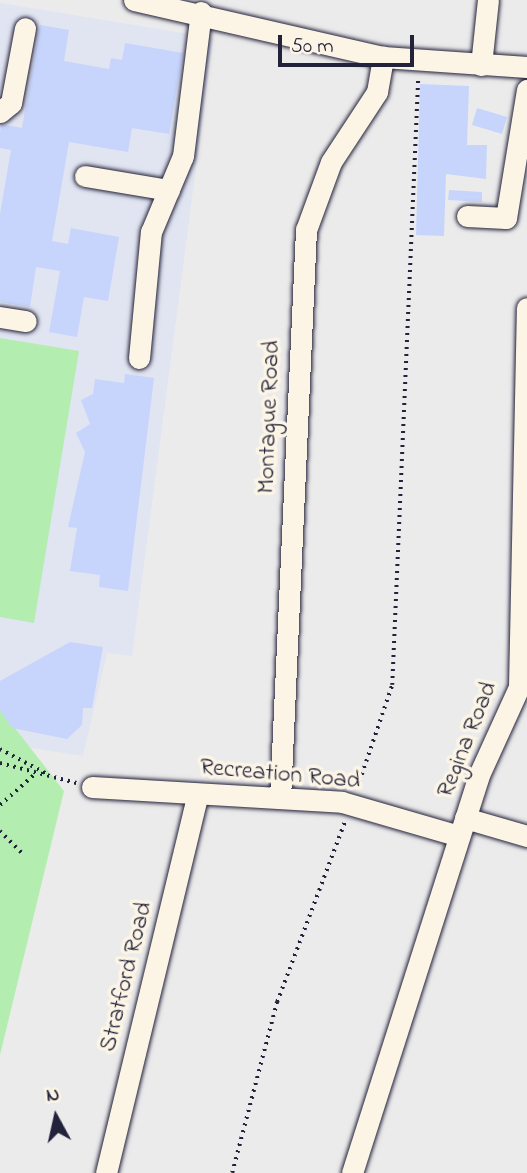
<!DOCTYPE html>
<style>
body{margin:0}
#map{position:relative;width:527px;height:1173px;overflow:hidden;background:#ecebec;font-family:"Indie Flower",sans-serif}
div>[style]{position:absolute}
.built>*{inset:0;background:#e1e4f1}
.green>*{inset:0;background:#b4edb0}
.building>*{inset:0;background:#c7d5fc}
.path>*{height:3.5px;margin-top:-1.75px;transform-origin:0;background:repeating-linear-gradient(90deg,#22223b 0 2px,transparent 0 7px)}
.roads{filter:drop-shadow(0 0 2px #22223b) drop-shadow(0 0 2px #22223b)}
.minor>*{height:21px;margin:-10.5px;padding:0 10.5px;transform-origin:10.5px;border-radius:10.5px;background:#fcf5e5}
span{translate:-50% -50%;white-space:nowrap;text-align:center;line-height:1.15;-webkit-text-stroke:7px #fcf5e5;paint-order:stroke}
.street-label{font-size:24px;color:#22223b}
.north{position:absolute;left:21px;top:1082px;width:70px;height:70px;-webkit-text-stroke:5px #fcf5e5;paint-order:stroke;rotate:352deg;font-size:19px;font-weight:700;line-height:28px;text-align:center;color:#22223b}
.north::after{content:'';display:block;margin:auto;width:24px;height:32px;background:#22223b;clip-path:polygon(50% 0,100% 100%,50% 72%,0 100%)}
.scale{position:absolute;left:278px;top:35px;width:136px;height:32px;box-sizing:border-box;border:4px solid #22223b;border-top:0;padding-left:9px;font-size:21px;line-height:24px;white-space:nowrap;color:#22223b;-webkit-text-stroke:5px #fcf5e5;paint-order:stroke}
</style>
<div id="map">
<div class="built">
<i style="clip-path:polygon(0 3px,213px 38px,132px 656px,107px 653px,83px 756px,25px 747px,0 713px)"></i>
</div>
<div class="green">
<i style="clip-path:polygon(0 338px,79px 351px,34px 623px,0 617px)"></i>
<i style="clip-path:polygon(0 709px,64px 791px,0 1055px)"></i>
</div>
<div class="building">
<i style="clip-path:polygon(40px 25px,69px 30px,64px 61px,109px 69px,111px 58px,122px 60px,125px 43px,183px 53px,169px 134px,132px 128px,128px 152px,69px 142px,52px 241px,68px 244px,71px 228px,119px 237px,108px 301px,84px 297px,77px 337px,49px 332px,60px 271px,36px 267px,30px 307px,0 302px,0 214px,11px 150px,0 148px,0 133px,1px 124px,22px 128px)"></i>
<i style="clip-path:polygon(420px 84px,469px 86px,467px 145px,487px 145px,486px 179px,446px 174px,444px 236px,416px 235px)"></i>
<i style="clip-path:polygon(477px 108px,507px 117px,502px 134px,472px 125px)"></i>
<i style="clip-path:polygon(449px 190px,482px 192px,482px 202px,448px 200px)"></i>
<i style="clip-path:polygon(125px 374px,154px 378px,128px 591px,99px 587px,100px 575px,70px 571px,77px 528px,68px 527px,85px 452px,76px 433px,90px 424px,81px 400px,93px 394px,95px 379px,124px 383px)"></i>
<i style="clip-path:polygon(70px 642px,103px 647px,92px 708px,83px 708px,82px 725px,67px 739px,12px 728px,0 710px,0 681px)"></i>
</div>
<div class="path">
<i style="left:0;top:749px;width:53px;rotate:28deg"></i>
<i style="left:0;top:763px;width:79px;rotate:14.7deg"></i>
<i style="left:357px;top:788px;width:109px;rotate:-71.2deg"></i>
<i style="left:392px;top:685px;width:609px;rotate:-87.55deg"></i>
<i style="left:0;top:805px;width:48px;rotate:-41.6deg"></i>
<i style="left:0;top:831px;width:31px;rotate:45deg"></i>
<i style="left:232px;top:1173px;width:177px;rotate:-75.3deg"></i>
<i style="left:277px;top:1002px;width:193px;rotate:-69.4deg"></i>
</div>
<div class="roads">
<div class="minor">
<i style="left:134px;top:0;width:255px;rotate:12.9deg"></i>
<i style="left:383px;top:57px;width:144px;rotate:4deg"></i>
<i style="left:481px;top:65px;width:65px;rotate:-83.9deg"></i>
<i style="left:0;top:112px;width:14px;rotate:-39deg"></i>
<i style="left:11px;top:103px;width:76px;rotate:-79.4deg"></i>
<i style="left:85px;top:176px;width:85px;rotate:9.5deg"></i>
<i style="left:467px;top:216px;width:39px;rotate:3deg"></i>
<i style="left:506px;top:218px;width:130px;rotate:-80.7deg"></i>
<i style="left:0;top:317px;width:26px;rotate:9deg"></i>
<i style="left:139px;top:358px;width:127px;rotate:-84.6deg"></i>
<i style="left:151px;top:232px;width:82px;rotate:-67.2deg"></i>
<i style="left:183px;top:156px;width:145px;rotate:-82.9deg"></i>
<i style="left:92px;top:787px;width:250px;rotate:3.4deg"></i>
<i style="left:342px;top:802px;width:122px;rotate:16.2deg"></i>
<i style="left:280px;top:798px;width:569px;rotate:-87.38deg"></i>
<i style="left:306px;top:230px;width:72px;rotate:-69.8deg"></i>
<i style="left:331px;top:162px;width:84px;rotate:-56.7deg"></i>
<i style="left:377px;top:92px;width:36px;rotate:-80deg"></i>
<i style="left:465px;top:818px;width:65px;rotate:16.2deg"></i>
<i style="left:106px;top:1173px;width:390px;rotate:-76.4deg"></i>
<i style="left:352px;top:1173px;width:416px;rotate:-72.3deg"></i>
<i style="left:478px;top:777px;width:99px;rotate:-65.5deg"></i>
<i style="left:519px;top:687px;width:379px;rotate:-88.8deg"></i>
</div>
</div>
<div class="street-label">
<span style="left:270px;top:417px;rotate:-88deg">Montague Road</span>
<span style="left:468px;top:740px;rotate:-68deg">Regina Road</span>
<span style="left:280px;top:775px;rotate:5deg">Recreation Road</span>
<span style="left:127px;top:977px;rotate:-76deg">Stratford Road</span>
</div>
<div class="north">N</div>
<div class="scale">50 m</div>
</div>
